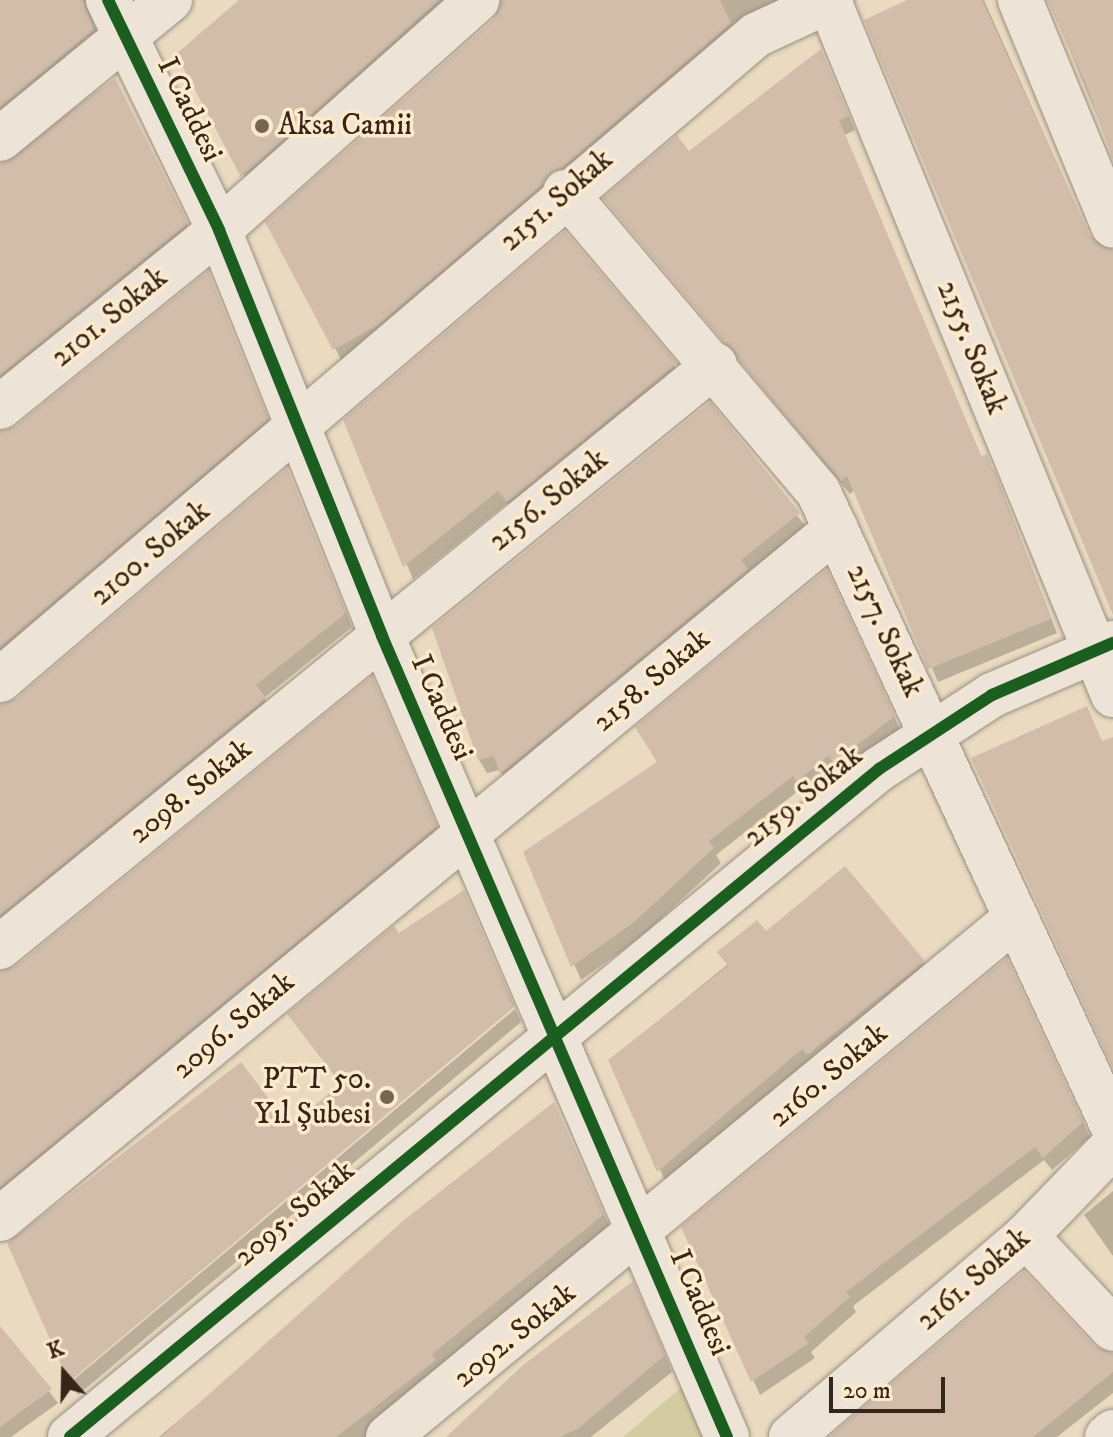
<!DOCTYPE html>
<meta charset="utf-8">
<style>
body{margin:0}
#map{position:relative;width:1113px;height:1437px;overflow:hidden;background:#eadac0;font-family:"IM FELL DW Pica",serif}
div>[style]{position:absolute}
.green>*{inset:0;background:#d3cca2}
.shadow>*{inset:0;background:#0003}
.building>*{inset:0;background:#d2bdab}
.roads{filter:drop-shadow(0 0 2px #9b9080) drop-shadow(0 0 2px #9b9080)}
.minor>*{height:44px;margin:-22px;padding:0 22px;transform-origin:22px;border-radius:22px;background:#ede4d7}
.tertiary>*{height:44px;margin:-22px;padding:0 22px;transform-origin:22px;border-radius:22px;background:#ede4d7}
.cycleway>*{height:12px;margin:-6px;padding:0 6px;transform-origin:6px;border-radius:6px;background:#1b5e20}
.dots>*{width:22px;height:22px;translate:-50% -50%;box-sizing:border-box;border:4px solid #fde9cb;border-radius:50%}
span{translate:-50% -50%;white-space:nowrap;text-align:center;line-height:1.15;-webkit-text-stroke:7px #fde9cb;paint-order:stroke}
.street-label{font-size:30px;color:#362619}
.poi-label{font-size:30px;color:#362619}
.left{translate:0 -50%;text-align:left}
.right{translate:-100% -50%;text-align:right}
.north{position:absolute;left:24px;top:1333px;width:80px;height:80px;-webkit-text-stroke:6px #fde9cb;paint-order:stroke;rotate:340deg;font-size:22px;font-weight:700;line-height:32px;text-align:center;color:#362619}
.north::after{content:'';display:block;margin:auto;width:28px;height:36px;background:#362619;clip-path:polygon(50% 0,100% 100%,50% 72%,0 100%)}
.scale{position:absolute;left:829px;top:1377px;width:116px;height:36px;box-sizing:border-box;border:4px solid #362619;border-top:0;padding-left:10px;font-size:24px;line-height:28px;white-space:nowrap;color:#362619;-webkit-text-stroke:6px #fde9cb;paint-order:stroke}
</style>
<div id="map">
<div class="green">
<i style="clip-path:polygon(683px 1386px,704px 1437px,623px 1437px)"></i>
</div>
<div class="shadow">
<i style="clip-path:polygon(0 0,99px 0,90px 12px,101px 44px,0 127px)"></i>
<i style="clip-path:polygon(242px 0,467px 0,252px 191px,181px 52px)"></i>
<i style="clip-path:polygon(502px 0,794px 0,344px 365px,268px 223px,495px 20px)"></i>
<i style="clip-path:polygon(912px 0,984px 0,1091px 239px,1113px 252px,1113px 590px)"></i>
<i style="clip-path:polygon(1049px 0,1113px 0,1113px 155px)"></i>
<i style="clip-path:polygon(821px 52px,855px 130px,845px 135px,982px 458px,994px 470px,1057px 633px,938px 682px,855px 490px,850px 494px,606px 199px,689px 153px)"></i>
<i style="clip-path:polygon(122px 94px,194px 238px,0 395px,0 163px)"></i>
<i style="clip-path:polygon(565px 234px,684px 378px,516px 515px,507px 503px,413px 579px,345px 421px)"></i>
<i style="clip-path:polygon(208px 274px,274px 433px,0 667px,0 431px,17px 428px)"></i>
<i style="clip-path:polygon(709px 404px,807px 528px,509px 787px,500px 770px,487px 773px,479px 760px)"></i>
<i style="clip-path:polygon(287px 471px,352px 627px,264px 698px,273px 713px,0 935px,0 704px,17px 701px)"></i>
<i style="clip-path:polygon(834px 586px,901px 731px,843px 775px,838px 769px,807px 794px,802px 788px,716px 855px,721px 863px,641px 937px,581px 980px,525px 852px,660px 763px)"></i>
<i style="clip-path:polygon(372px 679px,443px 841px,0 1195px,0 971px,17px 968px)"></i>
<i style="clip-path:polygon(464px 893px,514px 1005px,69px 1378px,288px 1129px,342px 1086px,290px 1015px)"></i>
<i style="clip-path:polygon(765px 934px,923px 962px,931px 975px,666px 1183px,610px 1060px)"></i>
<i style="clip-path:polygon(1014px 974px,1090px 1137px,1052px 1170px,1044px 1160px,853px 1306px,856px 1312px,811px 1352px,815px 1358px,760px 1395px,684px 1228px)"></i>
<i style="clip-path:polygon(515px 1009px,521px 1022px,78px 1395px,71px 1382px)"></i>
<i style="clip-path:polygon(554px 1105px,611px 1230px,443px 1376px,366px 1437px,159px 1437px)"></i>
<i style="clip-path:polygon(1113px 1191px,1113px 1256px,1084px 1215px)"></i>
<i style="clip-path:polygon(641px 1299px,672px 1372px,591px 1437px,447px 1437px)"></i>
<i style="clip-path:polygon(0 1329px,58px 1403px,11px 1437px,0 1437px)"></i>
<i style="clip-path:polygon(1094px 1348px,1113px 1358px,1113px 1393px,1057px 1437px,833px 1437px)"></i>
</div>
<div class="building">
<i style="clip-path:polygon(0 0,83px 0,94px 29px,0 107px)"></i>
<i style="clip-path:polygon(239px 0,439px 0,241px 177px,176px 54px)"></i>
<i style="clip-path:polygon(501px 0,720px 0,731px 23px,378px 325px,333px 350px,265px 222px,494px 19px)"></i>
<i style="clip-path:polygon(907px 0,982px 0,1090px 236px,1113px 250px,1113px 615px,864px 20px)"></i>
<i style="clip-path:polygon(1047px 0,1113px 0,1113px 160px,1087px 87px)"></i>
<i style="clip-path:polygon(821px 49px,849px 116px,839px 120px,981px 456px,987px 454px,1051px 619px,928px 669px,847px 476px,841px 481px,603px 198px,677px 135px,689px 151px)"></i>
<i style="clip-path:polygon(115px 78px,188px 223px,0 375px,0 163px)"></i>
<i style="clip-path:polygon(565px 231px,677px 363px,507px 502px,498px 491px,403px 567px,343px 420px)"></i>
<i style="clip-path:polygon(208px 271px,268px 419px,0 647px,0 431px,16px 426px)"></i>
<i style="clip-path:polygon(710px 402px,800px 513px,741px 560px,748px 569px,500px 774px,494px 756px,478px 760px,432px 628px)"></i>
<i style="clip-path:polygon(287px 468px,346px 613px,256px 685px,266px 698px,0 915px,0 704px,16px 699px)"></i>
<i style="clip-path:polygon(827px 569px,895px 716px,834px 763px,828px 756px,797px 781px,793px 776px,709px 841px,714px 848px,633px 923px,571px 967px,523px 852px,657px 762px,635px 727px)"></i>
<i style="clip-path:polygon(372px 676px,437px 826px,0 1187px,0 971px,16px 966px)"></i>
<i style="clip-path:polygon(1087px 706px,1102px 741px,1113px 737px,1113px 1068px,971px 758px)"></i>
<i style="clip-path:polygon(845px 866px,925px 961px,807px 1055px,802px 1049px,657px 1172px,608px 1060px,728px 966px,717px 952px,757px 920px,766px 931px)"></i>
<i style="clip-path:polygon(464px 890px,514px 1007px,69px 1382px,7px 1243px,241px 1062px,289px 1126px,341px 1084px,287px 1014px,394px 926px,399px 933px)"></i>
<i style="clip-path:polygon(1007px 958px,1083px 1122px,1043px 1158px,1035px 1147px,846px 1292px,850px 1297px,804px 1337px,809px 1343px,751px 1382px,681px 1227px)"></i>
<i style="clip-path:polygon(554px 1102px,604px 1214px,432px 1354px,436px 1360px,336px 1437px,161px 1437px,403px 1221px)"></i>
<i style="clip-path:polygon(1024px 1271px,1095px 1346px,1113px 1353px,1113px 1372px,1033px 1437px,829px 1437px)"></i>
<i style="clip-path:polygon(633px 1281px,665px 1355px,579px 1428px,560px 1437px,446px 1437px,522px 1366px)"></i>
<i style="clip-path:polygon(0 1326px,52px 1389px,0 1427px)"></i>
</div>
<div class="roads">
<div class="minor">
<i style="left:1020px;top:0;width:244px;rotate:67.6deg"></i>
<i style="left:829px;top:1px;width:750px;rotate:67.74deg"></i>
<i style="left:0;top:139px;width:220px;rotate:-39.3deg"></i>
<i style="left:565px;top:192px;width:392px;rotate:49.8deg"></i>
<i style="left:818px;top:491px;width:701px;rotate:65.12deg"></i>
<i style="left:0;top:407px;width:282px;rotate:-38.9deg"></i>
<i style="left:219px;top:230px;width:346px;rotate:-41.7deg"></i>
<i style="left:0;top:680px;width:994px;rotate:-40.47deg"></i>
<i style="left:756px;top:35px;width:83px;rotate:-25deg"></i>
<i style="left:0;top:947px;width:922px;rotate:-39.15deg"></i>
<i style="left:0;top:1219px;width:1084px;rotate:-39.53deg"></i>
<i style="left:1026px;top:1236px;width:127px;rotate:46.9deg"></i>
<i style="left:388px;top:1437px;width:815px;rotate:-39.57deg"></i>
<i style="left:791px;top:1437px;width:309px;rotate:-40.5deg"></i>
<i style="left:1026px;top:1236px;width:125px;rotate:-46deg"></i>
<i style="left:1107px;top:1437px;width:8px;rotate:-40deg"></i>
</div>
<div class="tertiary">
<i style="left:108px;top:0;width:255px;rotate:64.2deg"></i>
<i style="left:219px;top:230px;width:437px;rotate:68.1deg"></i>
<i style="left:382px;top:636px;width:872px;rotate:66.7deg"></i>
<i style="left:70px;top:1437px;width:1049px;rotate:-39.55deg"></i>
<i style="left:879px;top:769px;width:135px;rotate:-33.2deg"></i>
<i style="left:992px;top:695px;width:132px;rotate:-23.3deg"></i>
</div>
</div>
<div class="cycleway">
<i style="left:108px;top:0;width:255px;rotate:64.2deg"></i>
<i style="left:219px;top:230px;width:437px;rotate:68.1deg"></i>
<i style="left:382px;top:636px;width:872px;rotate:66.7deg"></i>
<i style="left:70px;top:1437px;width:1049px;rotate:-39.55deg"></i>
<i style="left:879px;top:769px;width:135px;rotate:-33.2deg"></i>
<i style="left:992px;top:695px;width:132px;rotate:-23.3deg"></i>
</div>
<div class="dots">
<i style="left:262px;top:126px;background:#756553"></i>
<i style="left:387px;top:1097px;background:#756553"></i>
</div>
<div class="street-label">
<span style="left:189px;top:110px;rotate:64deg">I Caddesi</span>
<span style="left:557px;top:201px;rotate:-41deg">2151. Sokak</span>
<span style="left:110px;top:318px;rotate:-39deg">2101. Sokak</span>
<span style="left:971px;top:348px;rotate:68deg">2155. Sokak</span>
<span style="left:549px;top:501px;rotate:-39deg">2156. Sokak</span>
<span style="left:151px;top:554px;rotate:-40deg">2100. Sokak</span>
<span style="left:884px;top:631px;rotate:65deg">2157. Sokak</span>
<span style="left:652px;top:681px;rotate:-40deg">2158. Sokak</span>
<span style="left:441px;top:708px;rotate:66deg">I Caddesi</span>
<span style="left:191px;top:792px;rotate:-39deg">2098. Sokak</span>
<span style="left:804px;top:797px;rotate:-39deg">2159. Sokak</span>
<span style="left:234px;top:1026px;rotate:-40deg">2096. Sokak</span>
<span style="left:829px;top:1076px;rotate:-40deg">2160. Sokak</span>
<span style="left:295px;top:1214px;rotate:-40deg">2095. Sokak</span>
<span style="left:974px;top:1280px;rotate:-41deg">2161. Sokak</span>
<span style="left:699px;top:1303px;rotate:67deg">I Caddesi</span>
<span style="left:515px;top:1336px;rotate:-39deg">2092. Sokak</span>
</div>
<div class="poi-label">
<span class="left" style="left:278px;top:126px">Aksa Camii</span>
<span class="right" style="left:371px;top:1097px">PTT 50.<br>Yıl Şubesi</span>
</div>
<div class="north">K</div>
<div class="scale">20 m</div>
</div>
